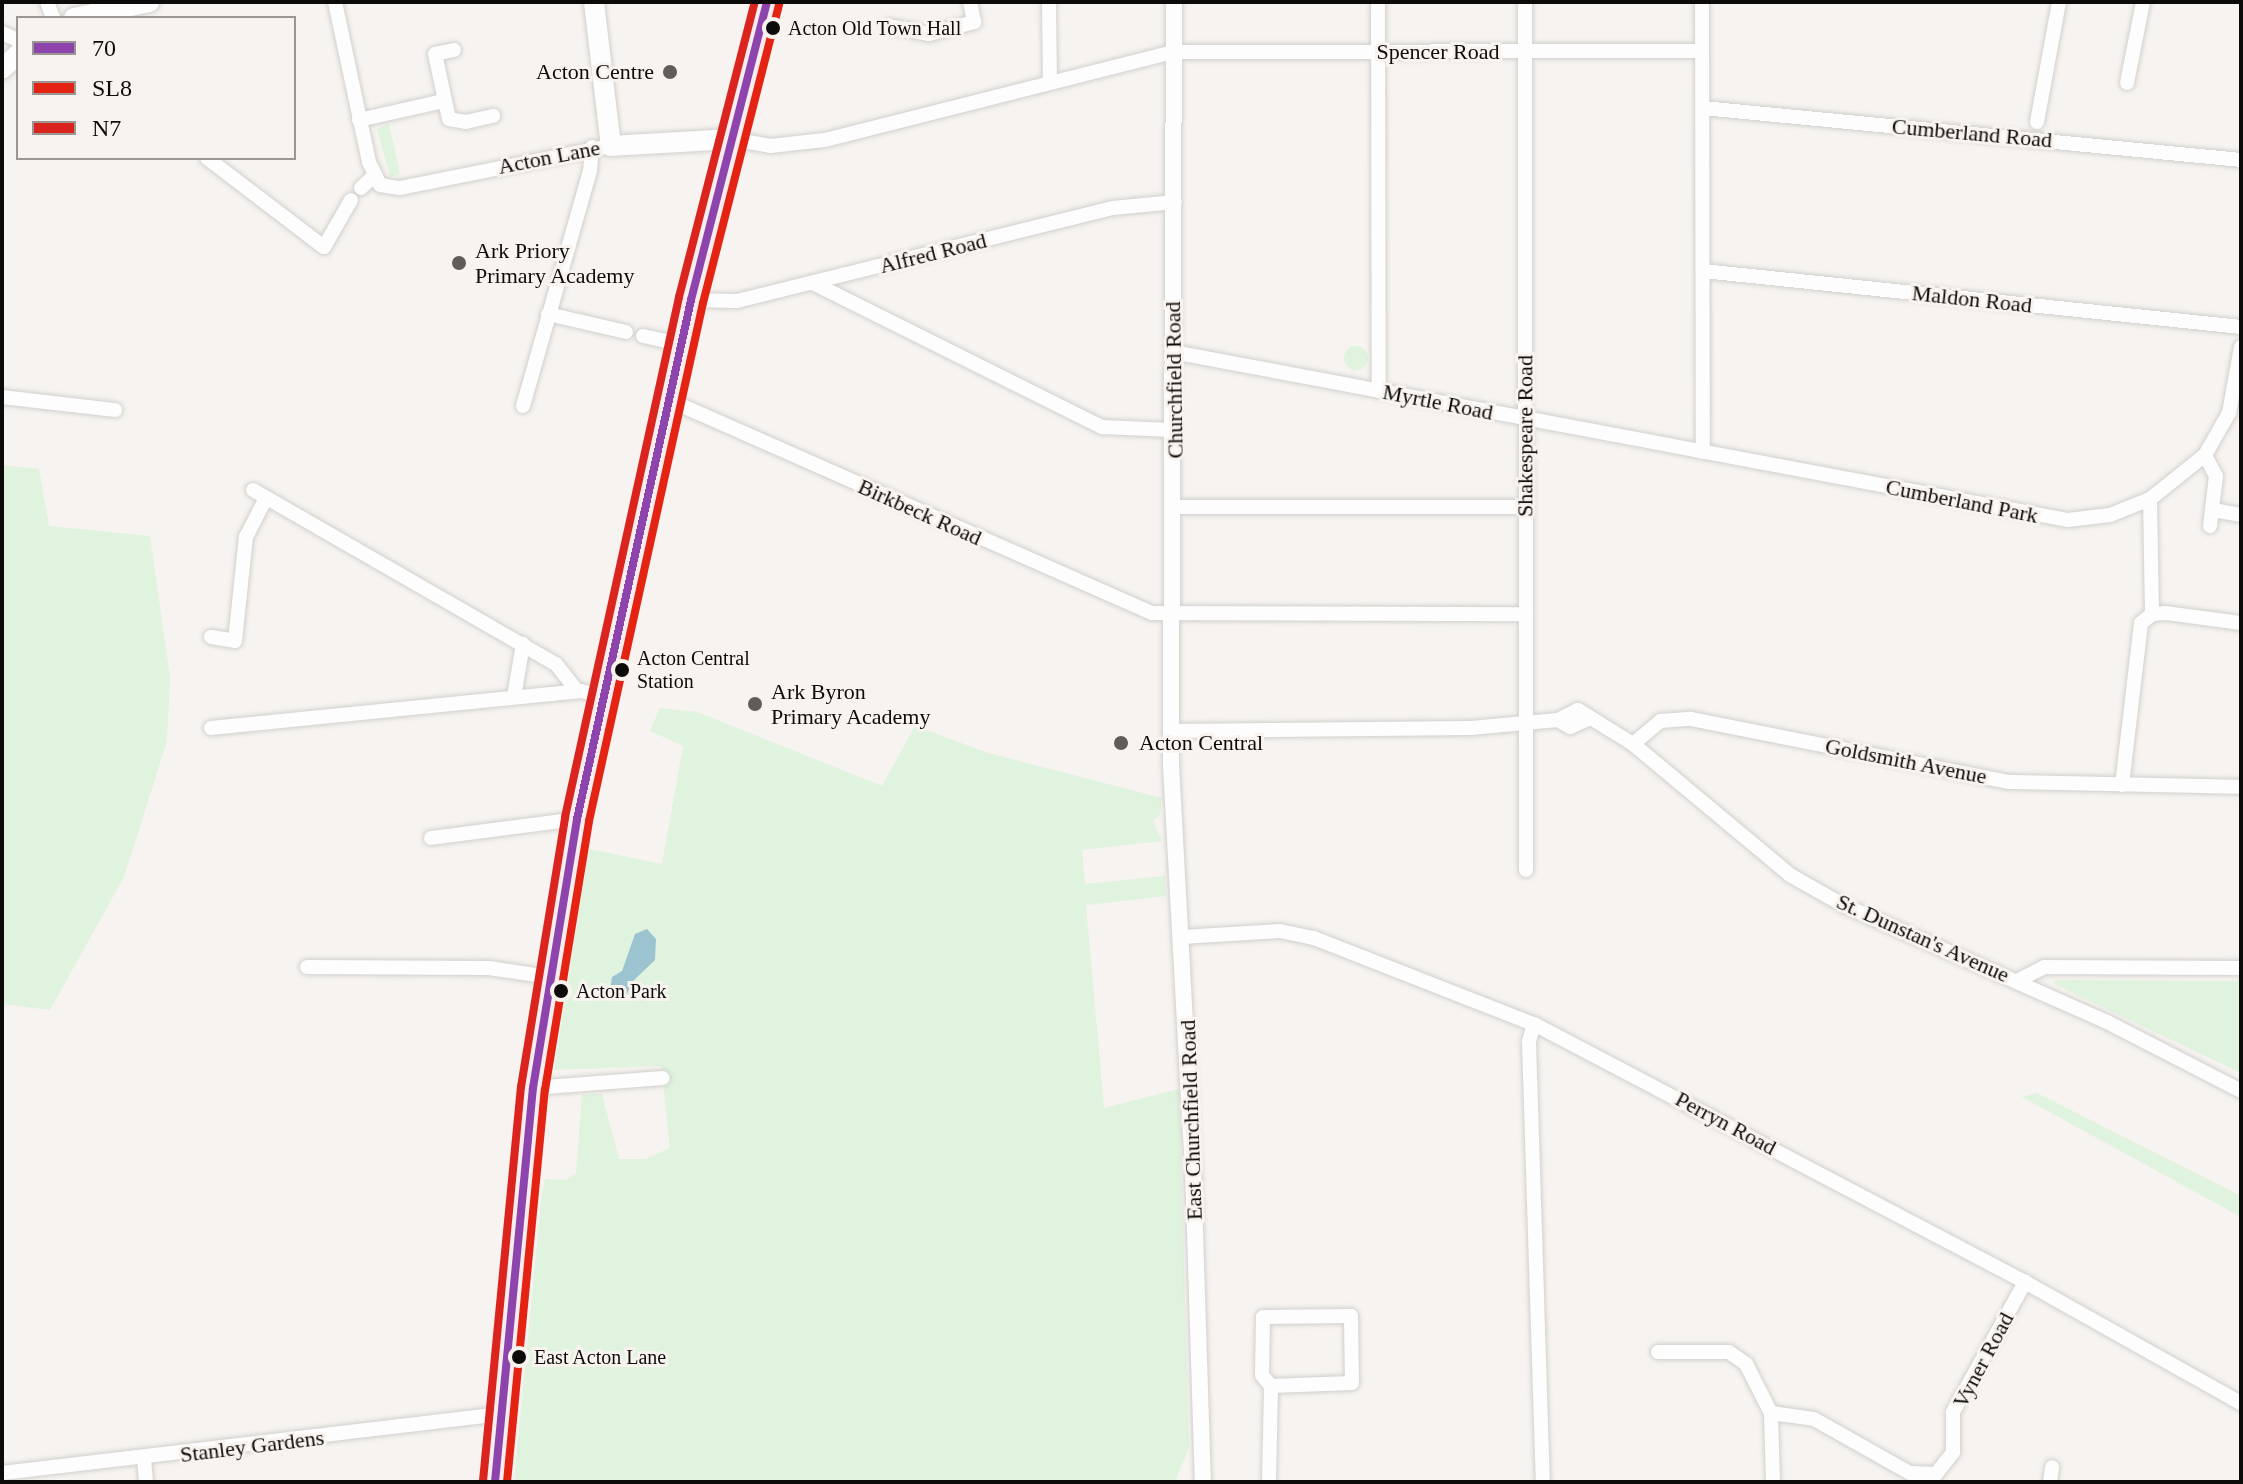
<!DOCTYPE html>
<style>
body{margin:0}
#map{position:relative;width:2243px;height:1484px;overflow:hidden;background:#f6f3f0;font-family:Georgia,serif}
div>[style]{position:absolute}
.green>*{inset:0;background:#dff3de}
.round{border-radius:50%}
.water>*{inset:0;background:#9bc3d0}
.roads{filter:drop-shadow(0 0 2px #d1d0cd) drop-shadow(0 0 2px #d1d0cd)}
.minor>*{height:14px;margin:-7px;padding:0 7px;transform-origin:7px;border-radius:7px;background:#fefdfd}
.tertiary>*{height:16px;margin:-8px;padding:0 8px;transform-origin:8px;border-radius:8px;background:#fefdfd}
.secondary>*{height:20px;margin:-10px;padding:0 10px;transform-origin:10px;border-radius:10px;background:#fefdfd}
.primary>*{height:22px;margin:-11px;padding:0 11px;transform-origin:11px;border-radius:11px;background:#f6edee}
.bus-1>*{height:8px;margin:-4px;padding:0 4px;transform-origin:4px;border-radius:4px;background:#8e44ad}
.bus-2>*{height:8px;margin:-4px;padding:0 4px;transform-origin:4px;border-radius:4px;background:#e42313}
.bus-3>*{height:8px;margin:-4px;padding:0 4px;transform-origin:4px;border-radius:4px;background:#dc241f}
.dots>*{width:22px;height:22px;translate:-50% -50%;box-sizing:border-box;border:4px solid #f8f3ee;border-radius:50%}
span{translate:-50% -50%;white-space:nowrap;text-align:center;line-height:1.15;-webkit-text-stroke:6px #f8f3ee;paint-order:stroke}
.bus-label{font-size:20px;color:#0d0b0a}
.left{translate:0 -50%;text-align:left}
.street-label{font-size:22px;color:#0d0b0a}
.poi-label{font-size:22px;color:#0d0b0a}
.right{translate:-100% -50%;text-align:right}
.frame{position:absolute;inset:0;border:4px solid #0d0b0a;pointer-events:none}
.legend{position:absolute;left:16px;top:16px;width:280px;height:144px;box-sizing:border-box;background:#f8f3ee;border:2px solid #9a9693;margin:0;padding:10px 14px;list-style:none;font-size:24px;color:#0d0b0a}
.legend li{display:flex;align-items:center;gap:16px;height:40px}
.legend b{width:40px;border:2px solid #9a9693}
</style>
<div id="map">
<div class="green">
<i style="clip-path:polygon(389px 124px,400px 174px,390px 177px,377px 129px)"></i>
<i class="round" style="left:1344px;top:346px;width:24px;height:24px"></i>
<i style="clip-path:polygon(2px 465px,39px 469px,49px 526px,150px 536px,170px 677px,167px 741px,124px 877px,50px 1010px,2px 1004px)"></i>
<i style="clip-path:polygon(660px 708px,697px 712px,882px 786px,915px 726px,988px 753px,1162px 798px,1160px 815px,1153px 821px,1162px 841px,1082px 850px,1085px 884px,1165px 876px,1166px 896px,1086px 905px,1104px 1108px,1179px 1089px,1189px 1448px,1175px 1481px,514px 1482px,542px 1192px,545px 1179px,565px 1180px,576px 1174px,582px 1094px,602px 1094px,619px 1159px,646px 1159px,670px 1148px,661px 1066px,554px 1070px,589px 849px,662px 864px,683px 746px,650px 731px)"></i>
<i style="clip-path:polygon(2056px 980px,2241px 981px,2241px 1073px,2052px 983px)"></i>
<i style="clip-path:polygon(2037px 1093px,2241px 1196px,2241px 1217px,2022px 1097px)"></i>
</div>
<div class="water">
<i style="clip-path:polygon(647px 929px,656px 939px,655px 960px,633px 981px,626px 996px,618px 997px,610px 991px,612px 977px,622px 971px,635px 934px)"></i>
</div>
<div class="roads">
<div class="minor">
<i style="left:47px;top:2px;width:17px;rotate:69deg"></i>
<i style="left:335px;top:2px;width:164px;rotate:78deg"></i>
<i style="left:369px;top:162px;width:25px;rotate:64deg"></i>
<i style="left:380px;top:185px;width:20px;rotate:9deg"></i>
<i style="left:400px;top:188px;width:215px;rotate:-11.3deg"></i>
<i style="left:1049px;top:2px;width:79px;rotate:89.3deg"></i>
<i style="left:1378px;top:2px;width:389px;rotate:89.9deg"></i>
<i style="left:1525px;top:2px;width:868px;rotate:89.93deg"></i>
<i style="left:1702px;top:2px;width:450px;rotate:89.9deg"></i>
<i style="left:889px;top:26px;width:41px;rotate:11.3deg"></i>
<i style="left:929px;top:34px;width:47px;rotate:-14.9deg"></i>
<i style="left:974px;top:22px;width:20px;rotate:-101deg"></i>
<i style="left:2px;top:33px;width:17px;rotate:24deg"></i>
<i style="left:454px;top:50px;width:19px;rotate:168deg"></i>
<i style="left:435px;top:54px;width:66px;rotate:77.8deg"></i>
<i style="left:449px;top:119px;width:17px;rotate:10deg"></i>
<i style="left:466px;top:122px;width:28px;rotate:-13deg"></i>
<i style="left:2127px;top:83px;width:83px;rotate:-78.8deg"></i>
<i style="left:1703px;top:108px;width:541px;rotate:5.52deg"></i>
<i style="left:359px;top:120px;width:86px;rotate:-12.7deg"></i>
<i style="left:2037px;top:122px;width:122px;rotate:-79.6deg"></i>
<i style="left:731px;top:139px;width:40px;rotate:10deg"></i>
<i style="left:770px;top:146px;width:55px;rotate:-6.2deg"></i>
<i style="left:825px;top:140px;width:359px;rotate:-14.2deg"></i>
<i style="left:1173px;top:52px;width:529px;rotate:-0.11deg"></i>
<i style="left:207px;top:158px;width:147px;rotate:37.3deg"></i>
<i style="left:324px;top:247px;width:54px;rotate:-60.1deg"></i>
<i style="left:361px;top:188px;width:18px;rotate:-43deg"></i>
<i style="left:1703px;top:271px;width:541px;rotate:5.94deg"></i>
<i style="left:813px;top:283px;width:323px;rotate:26.5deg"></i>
<i style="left:1102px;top:427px;width:72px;rotate:2.4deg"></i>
<i style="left:691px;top:300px;width:46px;rotate:1.2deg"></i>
<i style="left:737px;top:301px;width:387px;rotate:-13.9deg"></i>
<i style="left:1113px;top:208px;width:62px;rotate:-5.5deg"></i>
<i style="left:548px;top:314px;width:80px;rotate:13deg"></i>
<i style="left:643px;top:336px;width:40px;rotate:12deg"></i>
<i style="left:1173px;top:352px;width:911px;rotate:10.63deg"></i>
<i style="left:2068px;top:520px;width:42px;rotate:-6.8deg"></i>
<i style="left:2110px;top:515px;width:43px;rotate:-21.8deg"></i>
<i style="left:2150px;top:499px;width:70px;rotate:-38.7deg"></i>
<i style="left:2px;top:397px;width:114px;rotate:6.6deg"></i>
<i style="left:669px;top:400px;width:528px;rotate:23.8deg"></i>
<i style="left:1152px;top:613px;width:374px;rotate:0.2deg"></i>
<i style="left:523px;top:406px;width:244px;rotate:-74.1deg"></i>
<i style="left:590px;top:171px;width:24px;rotate:-85deg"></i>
<i style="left:253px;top:490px;width:349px;rotate:29.9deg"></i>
<i style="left:556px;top:664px;width:34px;rotate:52deg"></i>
<i style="left:2150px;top:499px;width:115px;rotate:89deg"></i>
<i style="left:1175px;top:507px;width:350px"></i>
<i style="left:2213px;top:510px;width:28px;rotate:10deg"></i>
<i style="left:2210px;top:526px;width:50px;rotate:-83.2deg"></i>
<i style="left:2216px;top:476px;width:24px;rotate:-118deg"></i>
<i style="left:2205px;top:455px;width:48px;rotate:-60.3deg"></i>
<i style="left:2229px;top:413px;width:67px;rotate:-79.7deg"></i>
<i style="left:211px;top:637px;width:24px;rotate:9deg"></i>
<i style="left:235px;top:641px;width:105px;rotate:-84deg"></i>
<i style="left:246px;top:537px;width:44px;rotate:-62.9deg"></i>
<i style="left:514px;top:697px;width:54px;rotate:-80.4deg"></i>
<i style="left:1558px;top:720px;width:14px;rotate:30deg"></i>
<i style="left:1570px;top:727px;width:20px;rotate:-24deg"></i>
<i style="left:211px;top:728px;width:372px;rotate:-5.7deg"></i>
<i style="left:581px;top:691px;width:22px;rotate:13deg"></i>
<i style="left:1173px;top:731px;width:298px;rotate:-0.6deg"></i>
<i style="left:1471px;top:728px;width:87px;rotate:-5.3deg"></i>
<i style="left:1558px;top:720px;width:22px;rotate:-27deg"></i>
<i style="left:1578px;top:710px;width:65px;rotate:31.7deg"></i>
<i style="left:1633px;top:744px;width:204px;rotate:39.8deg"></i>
<i style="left:1790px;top:875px;width:61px;rotate:29.5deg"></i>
<i style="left:1843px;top:905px;width:289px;rotate:23.9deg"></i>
<i style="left:2107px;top:1022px;width:151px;rotate:27.2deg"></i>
<i style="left:1633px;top:744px;width:35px;rotate:-40deg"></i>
<i style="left:1660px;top:721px;width:31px;rotate:-4deg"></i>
<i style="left:1691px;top:719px;width:324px;rotate:11.2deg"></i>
<i style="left:2009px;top:782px;width:232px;rotate:1.2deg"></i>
<i style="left:2122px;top:785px;width:163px;rotate:-83.3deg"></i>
<i style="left:2141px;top:623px;width:14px;rotate:-39deg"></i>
<i style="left:2152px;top:614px;width:14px;rotate:-4deg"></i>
<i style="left:2166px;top:613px;width:76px;rotate:7.6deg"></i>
<i style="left:431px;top:838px;width:147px;rotate:-7.4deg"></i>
<i style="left:1182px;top:937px;width:98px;rotate:-3.5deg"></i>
<i style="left:1280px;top:931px;width:35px;rotate:12deg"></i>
<i style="left:1314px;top:938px;width:236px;rotate:21.4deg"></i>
<i style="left:1534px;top:1024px;width:555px;rotate:27.72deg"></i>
<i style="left:2025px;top:1282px;width:248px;rotate:29.3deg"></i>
<i style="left:307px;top:967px;width:182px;rotate:0.3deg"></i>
<i style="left:489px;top:968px;width:62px;rotate:8.4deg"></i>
<i style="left:2019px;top:980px;width:29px;rotate:-27deg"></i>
<i style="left:2045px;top:967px;width:196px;rotate:0.3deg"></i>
<i style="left:1534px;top:1024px;width:19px;rotate:106deg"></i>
<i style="left:1529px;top:1042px;width:440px;rotate:88.2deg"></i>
<i style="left:533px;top:1088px;width:130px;rotate:-4.4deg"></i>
<i style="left:1658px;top:1352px;width:71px"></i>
<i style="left:1729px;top:1352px;width:21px;rotate:35deg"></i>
<i style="left:1746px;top:1364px;width:55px;rotate:63deg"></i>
<i style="left:144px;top:1459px;width:23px;rotate:85deg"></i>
<i style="left:2px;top:1473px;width:503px;rotate:-6.73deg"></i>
<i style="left:1269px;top:1482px;width:96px;rotate:-88.8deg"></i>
<i style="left:1271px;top:1386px;width:81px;rotate:-2.1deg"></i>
<i style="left:1352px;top:1383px;width:67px;rotate:-90.9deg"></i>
<i style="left:1351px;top:1316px;width:88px;rotate:179.3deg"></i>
<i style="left:1263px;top:1317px;width:58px;rotate:91deg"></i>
<i style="left:1262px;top:1375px;width:14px;rotate:51deg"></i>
<i style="left:1773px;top:1482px;width:69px;rotate:-91.7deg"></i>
<i style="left:1771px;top:1413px;width:43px;rotate:7.9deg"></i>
<i style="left:1814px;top:1419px;width:110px;rotate:29.4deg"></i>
<i style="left:1910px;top:1473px;width:26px;rotate:2deg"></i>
<i style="left:1936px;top:1474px;width:28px;rotate:-52deg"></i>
<i style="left:1953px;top:1452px;width:40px;rotate:-90deg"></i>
<i style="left:1953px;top:1412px;width:149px;rotate:-61deg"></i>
<i style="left:2050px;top:1482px;width:15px;rotate:-82deg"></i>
</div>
<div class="tertiary">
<i style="left:1174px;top:2px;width:763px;rotate:90.23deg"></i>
<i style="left:1171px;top:765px;width:404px;rotate:86.9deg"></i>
<i style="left:1193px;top:1168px;width:314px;rotate:88.2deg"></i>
</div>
<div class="secondary">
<i style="left:594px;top:2px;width:145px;rotate:83.3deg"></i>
<i style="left:611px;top:146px;width:120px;rotate:-3.3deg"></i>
<i style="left:74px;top:18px;width:77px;rotate:-12deg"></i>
<i style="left:2px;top:69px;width:22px;rotate:-43deg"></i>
</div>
<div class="primary">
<i style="left:495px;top:1482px;width:396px;rotate:-84.5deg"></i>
<i style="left:533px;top:1088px;width:273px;rotate:-80.7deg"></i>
<i style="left:577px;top:819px;width:531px;rotate:-77.61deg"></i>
<i style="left:691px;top:300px;width:308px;rotate:-75.7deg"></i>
</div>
</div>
<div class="bus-1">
<i style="left:495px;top:1482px;width:396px;rotate:-84.5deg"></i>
<i style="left:533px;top:1088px;width:273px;rotate:-80.7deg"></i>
<i style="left:577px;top:819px;width:531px;rotate:-77.61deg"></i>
<i style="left:691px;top:300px;width:308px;rotate:-75.7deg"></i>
</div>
<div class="bus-2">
<i style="left:507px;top:1482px;width:394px;rotate:-84.5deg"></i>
<i style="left:545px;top:1090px;width:273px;rotate:-80.7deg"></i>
<i style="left:589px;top:821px;width:530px;rotate:-77.59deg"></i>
<i style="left:703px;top:303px;width:308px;rotate:-75.7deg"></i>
</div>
<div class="bus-3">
<i style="left:483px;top:1481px;width:396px;rotate:-84.5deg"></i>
<i style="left:521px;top:1087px;width:274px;rotate:-80.7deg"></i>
<i style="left:565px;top:817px;width:532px;rotate:-77.63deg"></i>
<i style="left:679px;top:297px;width:305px;rotate:-75.6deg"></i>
</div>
<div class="dots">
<i style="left:773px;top:28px;background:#0d0b0a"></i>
<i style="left:670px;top:72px;background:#5f5c5a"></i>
<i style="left:459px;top:263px;background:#5f5c5a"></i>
<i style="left:622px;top:670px;background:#0d0b0a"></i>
<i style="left:755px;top:704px;background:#5f5c5a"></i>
<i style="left:1121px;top:743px;background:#5f5c5a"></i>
<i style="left:561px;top:991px;background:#0d0b0a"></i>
<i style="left:519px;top:1357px;background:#0d0b0a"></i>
</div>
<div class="bus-label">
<span class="left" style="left:788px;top:28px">Acton Old Town Hall</span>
<span class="left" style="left:637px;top:670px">Acton Central<br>Station</span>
<span class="left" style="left:576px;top:991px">Acton Park</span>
<span class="left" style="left:534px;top:1357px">East Acton Lane</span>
</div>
<div class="street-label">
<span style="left:1438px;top:52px">Spencer Road</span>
<span style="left:1972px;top:133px;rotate:5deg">Cumberland Road</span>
<span style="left:549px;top:157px;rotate:-11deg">Acton Lane</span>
<span style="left:933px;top:253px;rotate:-14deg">Alfred Road</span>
<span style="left:1972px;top:299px;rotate:6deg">Maldon Road</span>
<span style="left:1174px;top:380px;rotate:-91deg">Churchfield Road</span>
<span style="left:1438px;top:402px;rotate:11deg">Myrtle Road</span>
<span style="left:1525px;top:436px;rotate:-90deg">Shakespeare Road</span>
<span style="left:1962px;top:501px;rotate:11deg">Cumberland Park</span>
<span style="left:920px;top:512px;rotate:24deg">Birkbeck Road</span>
<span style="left:1906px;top:761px;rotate:11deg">Goldsmith Avenue</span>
<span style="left:1923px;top:938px;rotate:24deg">St. Dunstan's Avenue</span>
<span style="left:1191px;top:1120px;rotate:-92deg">East Churchfield Road</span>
<span style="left:1726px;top:1123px;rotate:28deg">Perryn Road</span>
<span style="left:1983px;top:1360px;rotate:-62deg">Vyner Road</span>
<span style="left:252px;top:1446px;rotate:-7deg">Stanley Gardens</span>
</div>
<div class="poi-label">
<span class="right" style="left:654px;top:72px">Acton Centre</span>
<span class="left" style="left:475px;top:263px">Ark Priory<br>Primary Academy</span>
<span class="left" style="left:771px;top:704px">Ark Byron<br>Primary Academy</span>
<span class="left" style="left:1139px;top:743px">Acton Central</span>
</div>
<div class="frame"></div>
<ul class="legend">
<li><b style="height:10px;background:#8e44ad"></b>70</li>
<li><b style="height:10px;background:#e42313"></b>SL8</li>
<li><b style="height:10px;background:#dc241f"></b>N7</li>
</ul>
</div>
